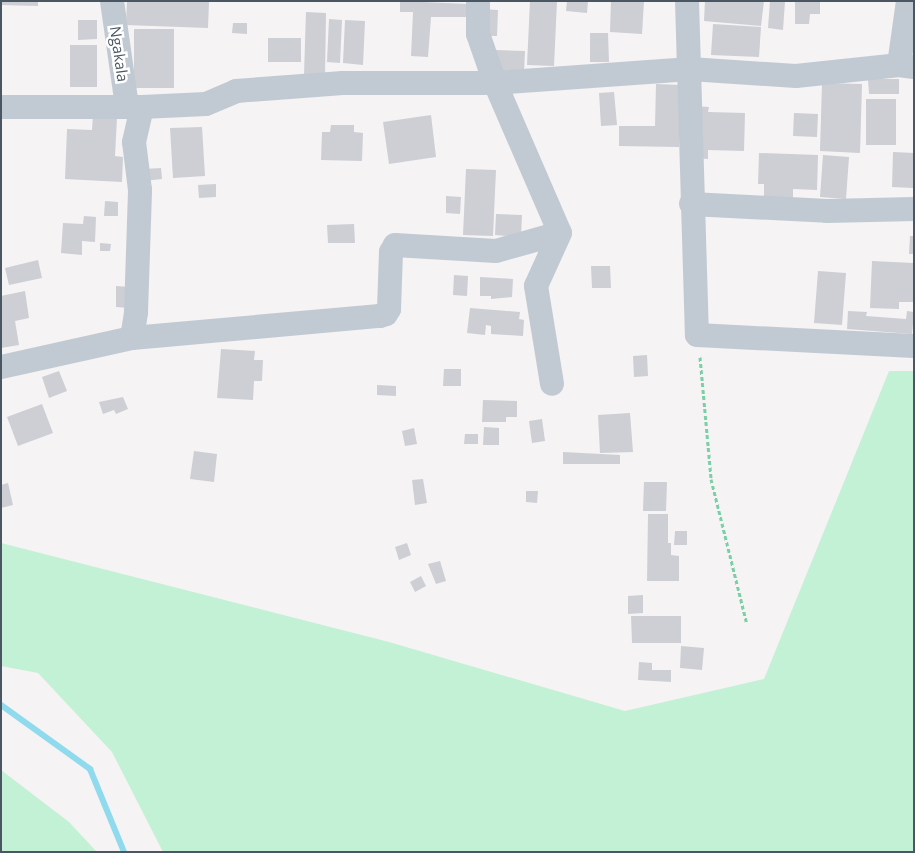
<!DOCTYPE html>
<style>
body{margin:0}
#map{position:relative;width:915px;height:853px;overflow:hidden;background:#f5f3f3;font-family:"Open Sans",sans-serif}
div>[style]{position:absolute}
.green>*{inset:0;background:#c3f1d5}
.stream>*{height:6px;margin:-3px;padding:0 3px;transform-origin:3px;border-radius:3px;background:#90daee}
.building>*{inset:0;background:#cdcfd5}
.path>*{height:3px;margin-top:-1.5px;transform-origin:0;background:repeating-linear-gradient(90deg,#7ad0a6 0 4px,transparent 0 6.5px)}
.minor>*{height:24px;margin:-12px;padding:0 12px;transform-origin:12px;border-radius:12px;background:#c1cad2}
span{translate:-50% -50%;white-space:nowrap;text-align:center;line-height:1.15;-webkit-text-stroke:5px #fff;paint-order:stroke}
.street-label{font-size:15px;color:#4a5661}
.frame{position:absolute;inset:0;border:2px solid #4a5661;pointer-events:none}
</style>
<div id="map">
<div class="green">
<i style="clip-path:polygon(889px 371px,914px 371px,914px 852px,163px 852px,112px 752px,38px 673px,1px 666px,1px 543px,389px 642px,625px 711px,764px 679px)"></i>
<i style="clip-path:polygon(1px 770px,69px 822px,97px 852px,1px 852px)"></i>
</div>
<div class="stream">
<i style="left:1px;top:705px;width:110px;rotate:35.7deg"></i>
<i style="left:90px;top:769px;width:90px;rotate:67.7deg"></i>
</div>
<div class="building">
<i style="clip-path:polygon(1px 1px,38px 1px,38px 6px,1px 5px)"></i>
<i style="clip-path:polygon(127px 1px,209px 2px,208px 28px,126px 25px)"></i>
<i style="clip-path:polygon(400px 1px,468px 4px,468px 17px,431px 17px,428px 57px,411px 56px,413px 12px,400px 12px)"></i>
<i style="clip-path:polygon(530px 1px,557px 1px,554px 66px,527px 65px)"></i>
<i style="clip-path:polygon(567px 1px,588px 1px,587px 13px,566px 11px)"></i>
<i style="clip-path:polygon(611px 1px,644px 1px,642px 34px,610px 32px)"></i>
<i style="clip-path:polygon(705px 1px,764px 1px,761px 26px,704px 21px)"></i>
<i style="clip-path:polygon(770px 1px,785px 1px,783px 30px,768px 28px)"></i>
<i style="clip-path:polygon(795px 1px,820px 1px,820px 14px,810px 14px,809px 24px,795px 24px)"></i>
<i style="clip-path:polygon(481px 9px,498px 10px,497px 36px,481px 36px)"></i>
<i style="clip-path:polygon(306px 12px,326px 13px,325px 75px,304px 75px)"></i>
<i style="clip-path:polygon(329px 19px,342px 20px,340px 63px,327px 62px)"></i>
<i style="clip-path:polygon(78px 20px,97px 20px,97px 39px,78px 40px)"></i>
<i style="clip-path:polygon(345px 20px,365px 21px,363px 65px,343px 63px)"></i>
<i style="clip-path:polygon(233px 23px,247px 23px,247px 34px,232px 33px)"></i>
<i style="clip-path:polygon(713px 24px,761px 27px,759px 57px,711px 55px)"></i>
<i style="clip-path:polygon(134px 29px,174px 29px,174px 88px,134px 88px)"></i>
<i style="clip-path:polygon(590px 33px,608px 33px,609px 62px,590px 62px)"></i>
<i style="clip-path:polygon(268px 38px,301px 38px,301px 62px,268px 62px)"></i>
<i style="clip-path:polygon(70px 45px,97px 45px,97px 87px,70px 87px)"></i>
<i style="clip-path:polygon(495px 50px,525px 51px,524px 72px,494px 71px)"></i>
<i style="clip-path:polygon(868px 79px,899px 79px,899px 94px,869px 94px)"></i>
<i style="clip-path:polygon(822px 83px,862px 84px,860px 153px,820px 151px)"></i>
<i style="clip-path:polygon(656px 84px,680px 85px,679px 147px,619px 146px,619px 126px,655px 126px)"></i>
<i style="clip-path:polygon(614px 92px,617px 125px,601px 126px,599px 93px)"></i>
<i style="clip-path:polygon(866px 99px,896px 99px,896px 145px,866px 145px)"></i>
<i style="clip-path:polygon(693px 106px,709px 107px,708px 112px,745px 113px,744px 151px,708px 150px,708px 159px,692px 158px)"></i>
<i style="clip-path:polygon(794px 113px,818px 114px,817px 137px,793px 136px)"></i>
<i style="clip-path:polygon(93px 115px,117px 117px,115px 156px,123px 157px,122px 182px,65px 179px,67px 129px,92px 130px)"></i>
<i style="clip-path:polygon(431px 115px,436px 157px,389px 164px,383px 122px)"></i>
<i style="clip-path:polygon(331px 125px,354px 125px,354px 132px,363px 133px,362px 161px,321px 160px,322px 132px,330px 132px)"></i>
<i style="clip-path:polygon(202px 127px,205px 176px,173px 178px,170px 128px)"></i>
<i style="clip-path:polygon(893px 152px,914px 153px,914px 188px,892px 187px)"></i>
<i style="clip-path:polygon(759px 153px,818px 155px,817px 190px,793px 189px,793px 198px,764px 197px,764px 184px,758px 184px)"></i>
<i style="clip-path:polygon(823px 155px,849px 157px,846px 199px,820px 197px)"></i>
<i style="clip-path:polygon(161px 168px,162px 179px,144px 181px,144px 169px)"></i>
<i style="clip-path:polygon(466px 169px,496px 170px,493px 236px,463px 235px)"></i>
<i style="clip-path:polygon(216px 184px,216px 197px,199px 198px,198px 185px)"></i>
<i style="clip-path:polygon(446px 196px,461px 197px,460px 214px,446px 213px)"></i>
<i style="clip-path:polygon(105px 201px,118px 202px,118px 216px,104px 216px)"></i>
<i style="clip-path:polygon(496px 214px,522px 215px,521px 237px,495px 235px)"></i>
<i style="clip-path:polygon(84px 216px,96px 217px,95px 242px,82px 241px,82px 255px,61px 253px,63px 223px,83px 224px)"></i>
<i style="clip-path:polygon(354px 224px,355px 243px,328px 243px,327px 225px)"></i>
<i style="clip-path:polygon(910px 236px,914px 236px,914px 254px,909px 254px)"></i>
<i style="clip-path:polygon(100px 243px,111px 244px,110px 251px,100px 251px)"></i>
<i style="clip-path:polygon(38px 260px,42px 278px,9px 285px,5px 268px)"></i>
<i style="clip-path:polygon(872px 261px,914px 263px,914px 302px,899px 302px,899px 309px,870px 308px)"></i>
<i style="clip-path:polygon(591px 266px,610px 266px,611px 288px,592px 288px)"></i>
<i style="clip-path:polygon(818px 271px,846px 273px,842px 325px,814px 323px)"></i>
<i style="clip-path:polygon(454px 275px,468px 276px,467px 296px,453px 295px)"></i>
<i style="clip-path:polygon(480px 277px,513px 279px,512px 297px,491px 299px,491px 296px,480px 296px)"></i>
<i style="clip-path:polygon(116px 286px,129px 287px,129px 308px,116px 307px)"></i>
<i style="clip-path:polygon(25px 291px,29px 318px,15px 321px,19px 345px,1px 348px,1px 296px)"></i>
<i style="clip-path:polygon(470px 308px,520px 312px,519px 319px,524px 320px,523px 336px,491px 334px,491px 326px,486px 325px,485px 335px,467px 333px)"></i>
<i style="clip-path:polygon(848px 311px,867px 312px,866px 316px,906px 319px,907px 311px,914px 312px,912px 334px,847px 329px)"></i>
<i style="clip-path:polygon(221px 349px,255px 351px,254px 360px,263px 360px,262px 381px,254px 381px,253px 400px,217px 398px)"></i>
<i style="clip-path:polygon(647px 355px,648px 376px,634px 377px,633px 356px)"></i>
<i style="clip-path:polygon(444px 369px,461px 369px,461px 386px,443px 386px)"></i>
<i style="clip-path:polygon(59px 371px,67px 391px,49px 398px,42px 377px)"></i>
<i style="clip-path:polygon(377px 385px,396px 386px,396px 396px,377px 395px)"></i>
<i style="clip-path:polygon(123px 397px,128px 409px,116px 414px,114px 410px,103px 414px,99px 402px)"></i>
<i style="clip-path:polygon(483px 400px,517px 401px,517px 417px,506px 417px,506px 422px,482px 422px)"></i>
<i style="clip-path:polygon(42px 404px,53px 433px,18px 446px,7px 417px)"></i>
<i style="clip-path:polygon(630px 413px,633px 452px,600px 453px,598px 415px)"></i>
<i style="clip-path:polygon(542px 419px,545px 441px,532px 443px,529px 421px)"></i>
<i style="clip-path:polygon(484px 427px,499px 428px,499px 445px,483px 445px)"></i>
<i style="clip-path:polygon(414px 428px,417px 444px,405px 446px,402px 431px)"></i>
<i style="clip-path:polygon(465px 434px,478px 434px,478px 444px,464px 444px)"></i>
<i style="clip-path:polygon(194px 451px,217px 454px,214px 482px,190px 479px)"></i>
<i style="clip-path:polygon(563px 452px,620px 455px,620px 464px,563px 464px)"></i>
<i style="clip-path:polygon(423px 479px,427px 503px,415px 505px,412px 480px)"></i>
<i style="clip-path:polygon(644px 482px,667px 482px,666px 511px,643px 511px)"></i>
<i style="clip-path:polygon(8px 483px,13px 505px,1px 508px,1px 485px)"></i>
<i style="clip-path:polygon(526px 491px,538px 491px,537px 503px,526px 502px)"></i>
<i style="clip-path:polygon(648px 514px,668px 514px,668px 543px,671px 543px,671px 555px,679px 556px,679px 581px,647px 581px)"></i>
<i style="clip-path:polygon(675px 531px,687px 531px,687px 545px,674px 545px)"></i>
<i style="clip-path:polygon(407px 543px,411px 555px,399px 560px,395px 547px)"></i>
<i style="clip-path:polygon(440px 561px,446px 581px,436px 584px,428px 564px)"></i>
<i style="clip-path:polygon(421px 576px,426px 586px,415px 592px,410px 582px)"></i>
<i style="clip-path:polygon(643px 595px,643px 613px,628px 614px,628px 596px)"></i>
<i style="clip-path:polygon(631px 616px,681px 616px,681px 643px,632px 643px)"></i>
<i style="clip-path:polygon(681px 646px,704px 648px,702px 670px,680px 668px)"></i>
<i style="clip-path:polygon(639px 662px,652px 663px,652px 670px,671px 670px,671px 682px,638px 680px)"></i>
</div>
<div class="path">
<i style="left:700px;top:357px;width:122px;rotate:84.8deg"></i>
<i style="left:711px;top:479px;width:149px;rotate:76.1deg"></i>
</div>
<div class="minor">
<i style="left:112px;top:1px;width:107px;rotate:81.9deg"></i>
<i style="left:478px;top:1px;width:33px;rotate:90deg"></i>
<i style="left:478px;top:34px;width:52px;rotate:70.9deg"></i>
<i style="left:495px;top:83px;width:163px;rotate:66.6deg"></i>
<i style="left:560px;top:233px;width:58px;rotate:114.4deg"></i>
<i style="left:536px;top:286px;width:99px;rotate:80.7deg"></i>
<i style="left:687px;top:1px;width:334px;rotate:88.3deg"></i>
<i style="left:697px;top:335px;width:217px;rotate:2.9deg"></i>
<i style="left:899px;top:65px;width:65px;rotate:-82deg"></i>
<i style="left:1px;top:107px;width:141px"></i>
<i style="left:142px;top:107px;width:64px;rotate:-2.7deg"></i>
<i style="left:206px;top:104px;width:33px;rotate:-23deg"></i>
<i style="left:236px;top:91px;width:107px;rotate:-4.3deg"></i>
<i style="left:343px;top:83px;width:152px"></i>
<i style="left:495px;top:83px;width:196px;rotate:-4.1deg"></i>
<i style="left:690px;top:69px;width:106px;rotate:3.8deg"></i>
<i style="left:796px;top:76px;width:104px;rotate:-6.1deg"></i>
<i style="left:899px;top:65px;width:15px;rotate:8deg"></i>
<i style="left:691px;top:204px;width:136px;rotate:2.9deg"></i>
<i style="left:827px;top:211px;width:87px;rotate:-1.3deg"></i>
<i style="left:132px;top:338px;width:26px;rotate:-81deg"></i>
<i style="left:136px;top:312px;width:122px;rotate:-88.1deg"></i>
<i style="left:140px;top:190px;width:48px;rotate:-97.1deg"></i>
<i style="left:134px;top:142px;width:36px;rotate:-77deg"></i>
<i style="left:1px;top:367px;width:134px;rotate:-12.5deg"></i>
<i style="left:132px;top:338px;width:249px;rotate:-5.1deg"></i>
<i style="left:380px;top:316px;width:6px;rotate:-18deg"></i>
<i style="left:386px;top:314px;width:6px;rotate:-59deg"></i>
<i style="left:389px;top:309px;width:57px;rotate:-88deg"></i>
<i style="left:391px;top:252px;width:8px;rotate:-60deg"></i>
<i style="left:395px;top:245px;width:101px;rotate:3.4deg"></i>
<i style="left:496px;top:251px;width:66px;rotate:-15.7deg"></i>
</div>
<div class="street-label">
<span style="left:119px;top:54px;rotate:82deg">Ngakala</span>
</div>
<div class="frame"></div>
</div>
